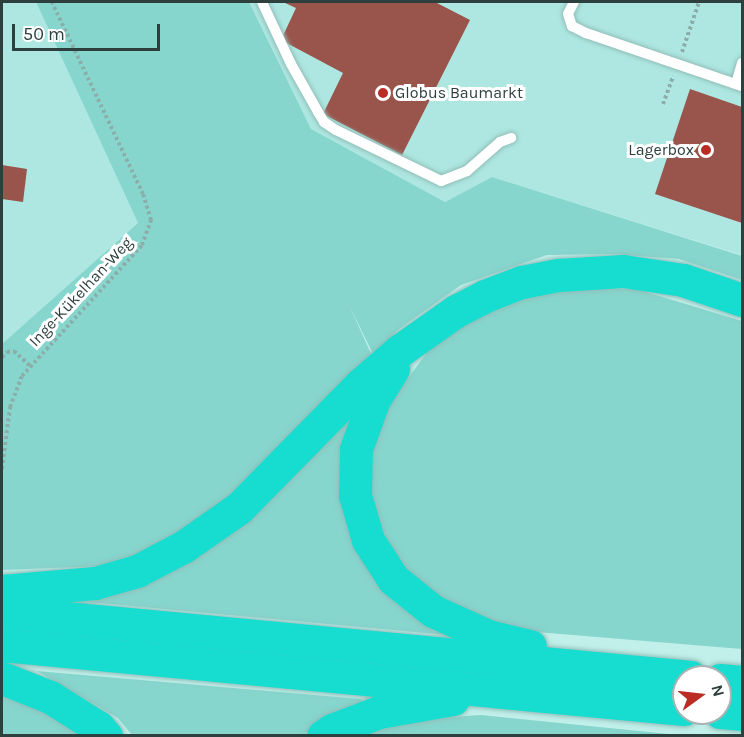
<!DOCTYPE html>
<meta charset="utf-8">
<style>
body{margin:0}
#map{position:relative;width:744px;height:737px;overflow:hidden;background:#c1efea;font-family:Karla,sans-serif}
div>[style]{position:absolute}
.built>*{inset:0;background:#aee7e1}
.green>*{inset:0;background:#86d6ce}
.building>*{inset:0;background:#99544b}
.path>*{height:4px;margin-top:-2px;transform-origin:0;background:repeating-linear-gradient(90deg,#8baeaa 0 3px,transparent 0 6px)}
.roads{filter:drop-shadow(0 0 2px #91beb9) drop-shadow(0 0 2px #91beb9)}
.lane>*{height:10px;margin:-5px;padding:0 5px;transform-origin:5px;border-radius:5px;background:#fff}
.highway>*{height:33px;margin:-16.5px;padding:0 16.5px;transform-origin:16.5px;border-radius:16.5px;background:#17ddd1}
.dots>*{width:16px;height:16px;translate:-50% -50%;box-sizing:border-box;border:3px solid #fff;border-radius:50%}
span{translate:-50% -50%;white-space:nowrap;text-align:center;line-height:1.15;-webkit-text-stroke:6px #fff;paint-order:stroke}
.poi-label{font-size:16px;color:#2e403e}
.left{translate:0 -50%;text-align:left}
.right{translate:-100% -50%;text-align:right}
.street-label{font-size:16px;color:#2e403e}
.frame{position:absolute;inset:0;border:3px solid #2e403e;pointer-events:none}
.north{position:absolute;left:672px;top:665px;width:60px;height:60px;box-sizing:border-box;background:#fff;border:2px solid #abb3b2;border-radius:50%;rotate:75deg;font-size:16px;font-weight:700;line-height:24px;text-align:center;color:#2e403e}
.north::after{content:'';display:block;margin:auto;width:21px;height:27px;background:#bb2d24;clip-path:polygon(50% 0,100% 100%,50% 72%,0 100%)}
.scale{position:absolute;left:12px;top:24px;width:148px;height:27px;box-sizing:border-box;border:3px solid #2e403e;border-top:0;padding-left:8px;font-size:18px;line-height:21px;white-space:nowrap;color:#2e403e;-webkit-text-stroke:4px #fff;paint-order:stroke}
</style>
<div id="map">
<div class="built">
<i style="clip-path:polygon(2px 2px,36px 2px,138px 223px,2px 344px)"></i>
<i style="clip-path:polygon(249px 2px,742px 2px,742px 255px,492px 177px,445px 202px,311px 129px)"></i>
</div>
<div class="green">
<i style="clip-path:polygon(36px 2px,249px 2px,311px 129px,445px 202px,492px 177px,742px 256px,742px 280px,679px 259px,613px 254px,547px 255px,461px 285px,399px 329px,374px 356px,349px 305px,373px 358px,226px 508px,129px 565px,2px 570px,2px 344px,138px 223px)"></i>
<i style="clip-path:polygon(579px 289px,636px 289px,742px 321px,742px 649px,512px 630px,447px 603px,405px 573px,381px 527px,370px 494px,370px 444px,387px 407px,434px 343px,474px 319px,529px 298px)"></i>
<i style="clip-path:polygon(361px 407px,353px 522px,458px 636px,89px 602px,134px 587px)"></i>
<i style="clip-path:polygon(37px 671px,361px 699px,364px 704px,324px 719px,304px 735px,132px 735px,118px 718px)"></i>
<i style="clip-path:polygon(2px 692px,33px 701px,88px 735px,2px 735px)"></i>
<i style="clip-path:polygon(481px 715px,678px 735px,364px 736px,407px 720px)"></i>
</div>
<div class="building">
<i style="clip-path:polygon(283px 2px,435px 2px,470px 20px,402px 155px,323px 114px,343px 73px,281px 40px,296px 8px)"></i>
<i style="clip-path:polygon(690px 89px,742px 107px,742px 223px,655px 194px)"></i>
<i style="clip-path:polygon(2px 165px,27px 169px,23px 202px,2px 199px)"></i>
</div>
<div class="path">
<i style="left:682px;top:52px;width:53px;rotate:-71.2deg"></i>
<i style="left:663px;top:104px;width:30px;rotate:-70deg"></i>
<i style="left:2px;top:357px;width:7px;rotate:-45deg"></i>
<i style="left:7px;top:352px;width:7px;rotate:-8deg"></i>
<i style="left:14px;top:351px;width:22px;rotate:43deg"></i>
<i style="left:2px;top:469px;width:63px;rotate:-82.6deg"></i>
<i style="left:10px;top:407px;width:33px;rotate:-69deg"></i>
<i style="left:22px;top:376px;width:178px;rotate:-47.5deg"></i>
<i style="left:142px;top:245px;width:27px;rotate:-70deg"></i>
<i style="left:151px;top:220px;width:27px;rotate:-107deg"></i>
<i style="left:143px;top:194px;width:212px;rotate:-115.4deg"></i>
</div>
<div class="roads">
<div class="lane">
<i style="left:262px;top:2px;width:68px;rotate:64.9deg"></i>
<i style="left:291px;top:64px;width:55px;rotate:60.6deg"></i>
<i style="left:318px;top:112px;width:12px;rotate:59deg"></i>
<i style="left:324px;top:122px;width:14px;rotate:34deg"></i>
<i style="left:336px;top:130px;width:117px;rotate:25.9deg"></i>
<i style="left:441px;top:181px;width:28px;rotate:-21deg"></i>
<i style="left:467px;top:171px;width:44px;rotate:-41.3deg"></i>
<i style="left:500px;top:142px;width:12px;rotate:-20deg"></i>
<i style="left:574px;top:2px;width:13px;rotate:117deg"></i>
<i style="left:568px;top:14px;width:13px;rotate:72deg"></i>
<i style="left:572px;top:26px;width:16px;rotate:27deg"></i>
<i style="left:586px;top:33px;width:165px;rotate:18.8deg"></i>
<i style="left:736px;top:84px;width:22px;rotate:-74deg"></i>
</div>
<div class="highway">
<i style="left:393px;top:369px;width:36px;rotate:122deg"></i>
<i style="left:374px;top:399px;width:53px;rotate:109.8deg"></i>
<i style="left:356px;top:449px;width:46px;rotate:91.2deg"></i>
<i style="left:355px;top:495px;width:47px;rotate:73.9deg"></i>
<i style="left:368px;top:540px;width:46px;rotate:57.3deg"></i>
<i style="left:393px;top:579px;width:51px;rotate:38.7deg"></i>
<i style="left:433px;top:611px;width:60px;rotate:24.4deg"></i>
<i style="left:488px;top:636px;width:43px;rotate:13.4deg"></i>
<i style="left:2px;top:591px;width:93px;rotate:-4.9deg"></i>
<i style="left:95px;top:583px;width:44px;rotate:-15.9deg"></i>
<i style="left:137px;top:571px;width:52px;rotate:-27.6deg"></i>
<i style="left:183px;top:547px;width:68px;rotate:-34.9deg"></i>
<i style="left:239px;top:508px;width:174px;rotate:-45.5deg"></i>
<i style="left:361px;top:384px;width:50px;rotate:-41deg"></i>
<i style="left:399px;top:351px;width:70px;rotate:-35.1deg"></i>
<i style="left:456px;top:311px;width:33px;rotate:-27deg"></i>
<i style="left:485px;top:296px;width:40px;rotate:-21deg"></i>
<i style="left:522px;top:282px;width:38px;rotate:-11deg"></i>
<i style="left:559px;top:275px;width:64px;rotate:-3.6deg"></i>
<i style="left:623px;top:271px;width:61px;rotate:8.5deg"></i>
<i style="left:683px;top:280px;width:62px;rotate:18.7deg"></i>
<i style="left:2px;top:612px;width:692px;rotate:5.39deg"></i>
<i style="left:2px;top:645px;width:685px;rotate:5.36deg"></i>
<i style="left:2px;top:678px;width:52px;rotate:21.6deg"></i>
<i style="left:50px;top:697px;width:57px;rotate:32deg"></i>
<i style="left:98px;top:727px;width:12px;rotate:48deg"></i>
<i style="left:720px;top:680px;width:22px;rotate:5deg"></i>
<i style="left:720px;top:712px;width:22px;rotate:5deg"></i>
<i style="left:323px;top:736px;width:11px;rotate:-34deg"></i>
<i style="left:332px;top:730px;width:50px;rotate:-21deg"></i>
<i style="left:379px;top:712px;width:75px;rotate:-10deg"></i>
</div>
</div>
<div class="dots">
<i style="left:383px;top:93px;background:#bb2d24"></i>
<i style="left:706px;top:150px;background:#bb2d24"></i>
</div>
<div class="poi-label">
<span class="left" style="left:395px;top:93px">Globus Baumarkt</span>
<span class="right" style="left:694px;top:150px">Lagerbox</span>
</div>
<div class="street-label">
<span style="left:81px;top:292px;rotate:-47deg">Inge-Kükelhan-Weg</span>
</div>
<div class="frame"></div>
<div class="north">N</div>
<div class="scale">50 m</div>
</div>
